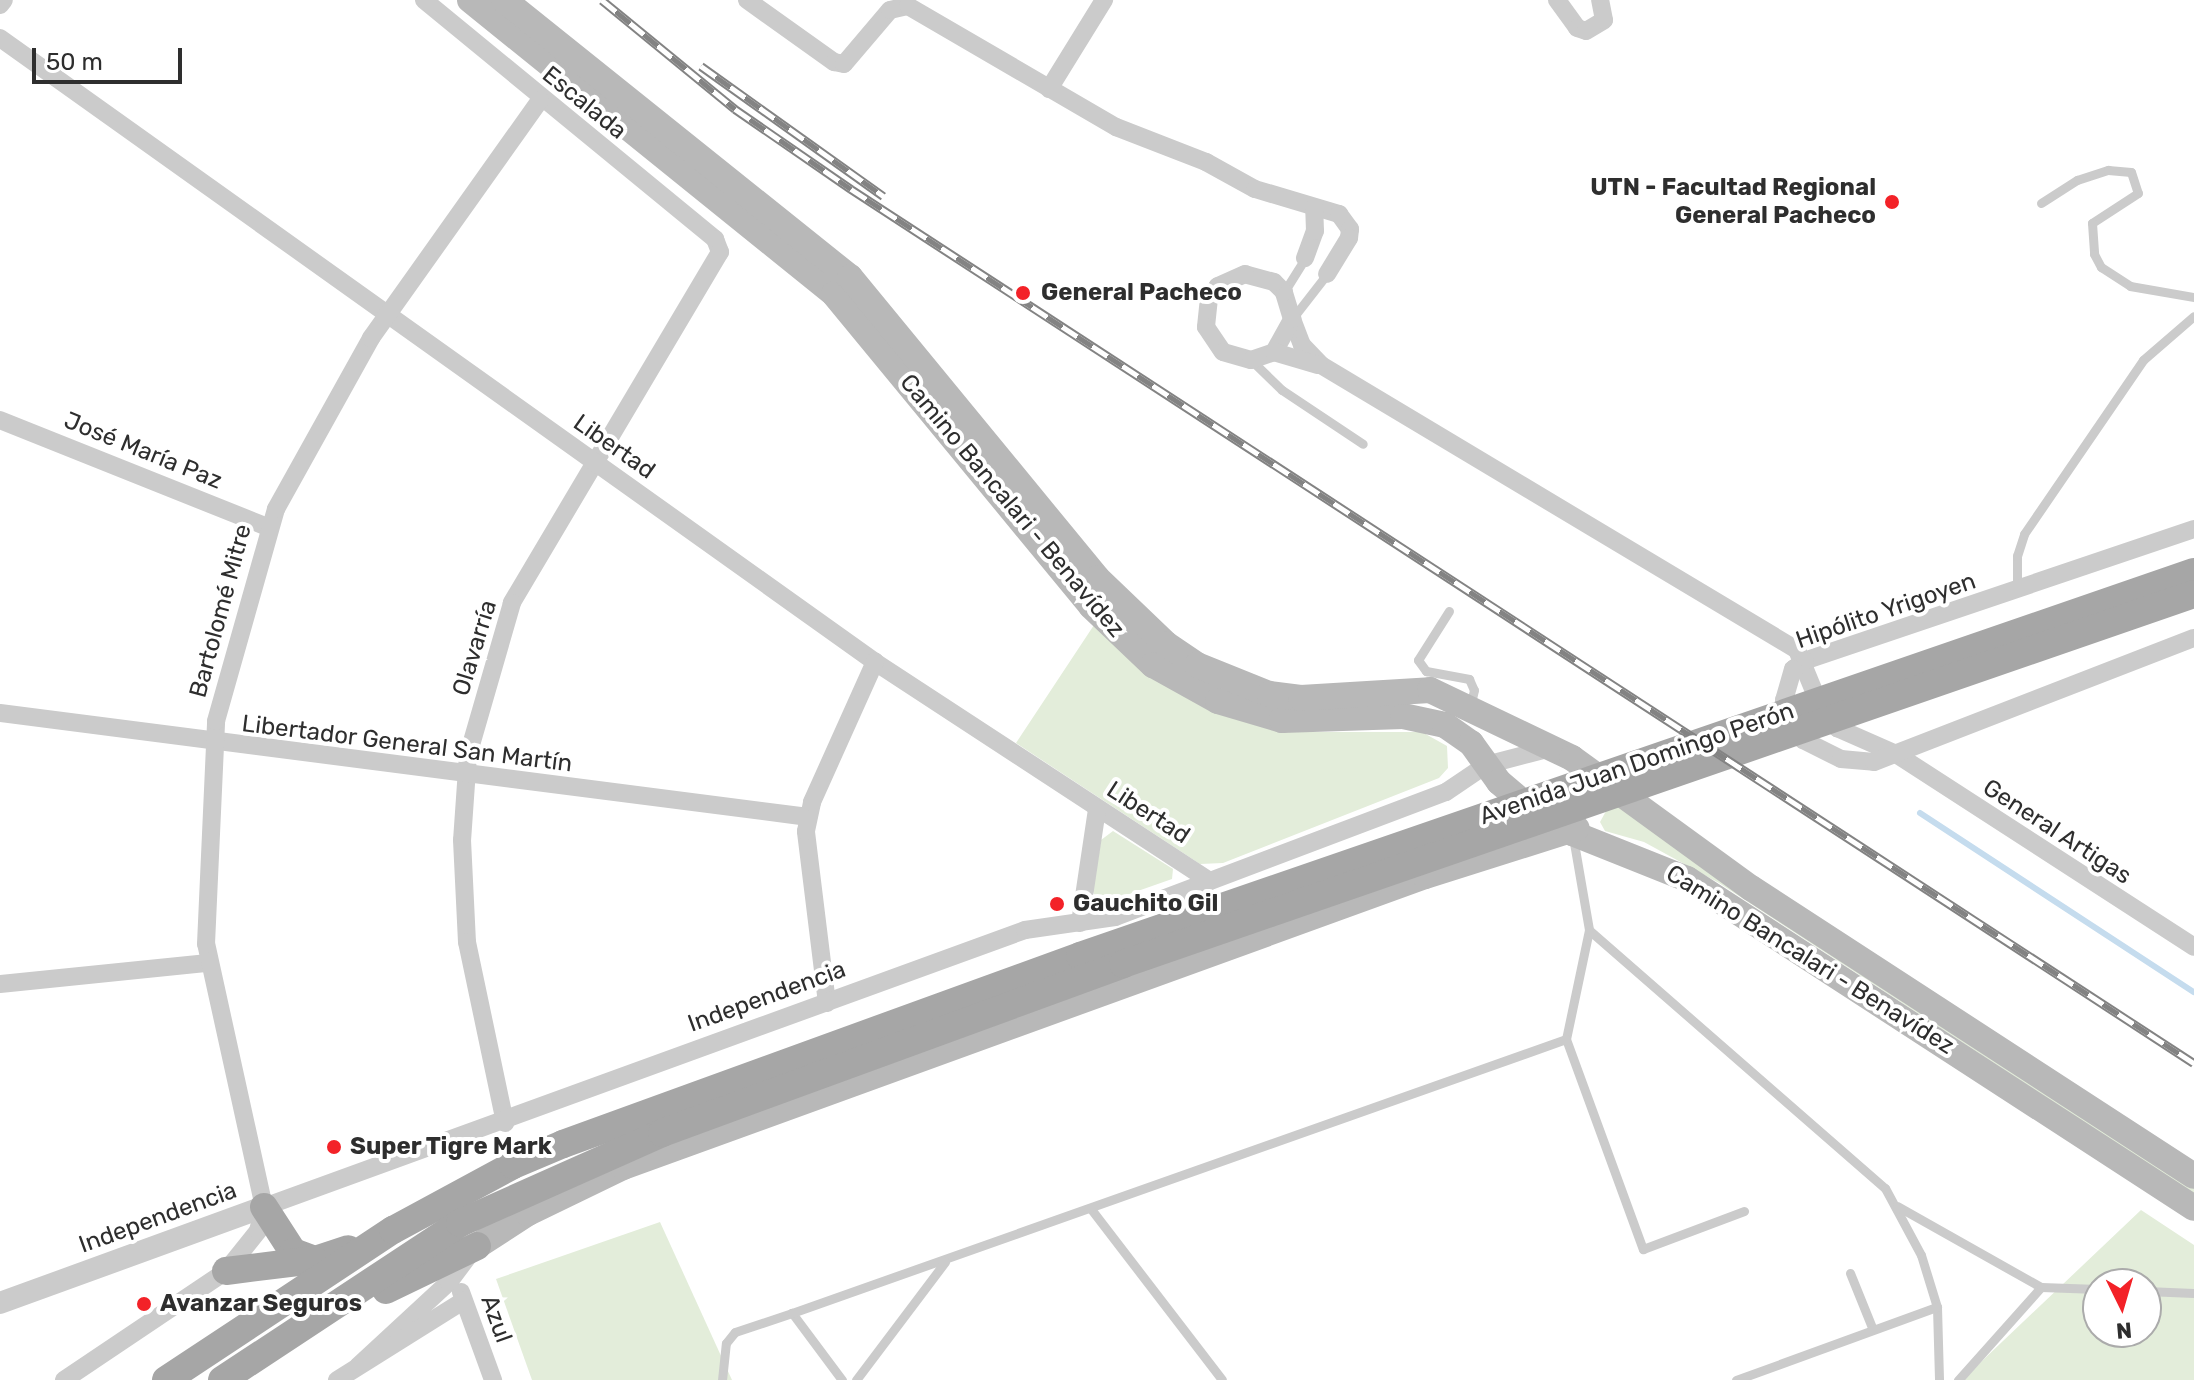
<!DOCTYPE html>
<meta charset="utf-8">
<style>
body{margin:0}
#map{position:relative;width:2194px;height:1380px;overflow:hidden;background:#fff;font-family:Rubik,sans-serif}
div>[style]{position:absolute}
.green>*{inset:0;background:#e3edda}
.stream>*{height:6px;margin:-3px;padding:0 3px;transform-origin:3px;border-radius:3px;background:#c5dcee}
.service>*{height:9px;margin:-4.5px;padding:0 4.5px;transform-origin:4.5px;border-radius:4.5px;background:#cbcbcb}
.minor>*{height:18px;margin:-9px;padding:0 9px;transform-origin:9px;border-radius:9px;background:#cbcbcb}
.tertiary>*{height:22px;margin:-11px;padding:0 11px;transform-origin:11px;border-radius:11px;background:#cbcbcb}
.secondary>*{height:26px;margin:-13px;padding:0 13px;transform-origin:13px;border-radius:13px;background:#b8b8b8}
.primary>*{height:28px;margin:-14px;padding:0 14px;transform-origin:14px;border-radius:14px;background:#a6a6a6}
.rail>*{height:9px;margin-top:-4.5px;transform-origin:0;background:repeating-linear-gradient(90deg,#fff 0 18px,#838383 0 36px);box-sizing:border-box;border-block:2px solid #838383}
.dots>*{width:22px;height:22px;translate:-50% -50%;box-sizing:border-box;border:4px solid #fff;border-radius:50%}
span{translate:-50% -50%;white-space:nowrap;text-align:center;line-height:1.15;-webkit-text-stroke:8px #fff;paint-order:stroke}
.street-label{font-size:24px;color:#2e2e2e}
.poi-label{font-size:24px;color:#2e2e2e;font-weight:700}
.right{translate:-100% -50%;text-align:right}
.left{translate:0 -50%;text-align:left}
.north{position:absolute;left:2082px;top:1268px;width:80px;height:80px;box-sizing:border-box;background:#fff;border:2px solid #ababab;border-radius:50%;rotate:175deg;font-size:22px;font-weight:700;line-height:32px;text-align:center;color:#2e2e2e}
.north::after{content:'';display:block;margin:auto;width:28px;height:36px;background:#f32228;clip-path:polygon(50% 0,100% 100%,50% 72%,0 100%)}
.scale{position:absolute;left:32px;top:48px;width:150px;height:36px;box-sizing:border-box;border:4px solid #2e2e2e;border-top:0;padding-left:10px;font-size:24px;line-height:28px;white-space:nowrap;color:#2e2e2e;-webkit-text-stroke:6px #fff;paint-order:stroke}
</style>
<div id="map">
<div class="green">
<i style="clip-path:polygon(1094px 625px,1263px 726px,1301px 732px,1422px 732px,1447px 746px,1448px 768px,1439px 778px,1223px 863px,1200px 864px,1016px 743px)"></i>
<i style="clip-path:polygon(1611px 802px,2194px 1187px,2194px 1194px,1719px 883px,1644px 842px,1605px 831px,1600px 822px)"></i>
<i style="clip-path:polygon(1113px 831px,1173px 869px,1172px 879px,1098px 905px,1093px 891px,1101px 840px)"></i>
<i style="clip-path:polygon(evenodd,2141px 1210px,2194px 1245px,2194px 1380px,1962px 1380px,2141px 1210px,2098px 1284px,2146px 1284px,2146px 1332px,2098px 1332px,2098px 1284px)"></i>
<i style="clip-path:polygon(660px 1222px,732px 1380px,532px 1380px,496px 1279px)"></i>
</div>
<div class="stream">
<i style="left:1920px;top:813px;width:327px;rotate:33.2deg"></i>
</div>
<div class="service">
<i style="left:2041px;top:203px;width:43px;rotate:-32.6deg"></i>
<i style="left:2077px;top:180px;width:33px;rotate:-18deg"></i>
<i style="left:2108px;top:170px;width:23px;rotate:5deg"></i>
<i style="left:2131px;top:172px;width:22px;rotate:72deg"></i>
<i style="left:2138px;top:193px;width:55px;rotate:146.9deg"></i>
<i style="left:2092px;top:223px;width:31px;rotate:86deg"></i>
<i style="left:2094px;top:254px;width:15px;rotate:62deg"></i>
<i style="left:2101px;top:267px;width:35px;rotate:33deg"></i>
<i style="left:2130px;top:286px;width:65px;rotate:9.8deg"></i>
<i style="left:1284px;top:292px;width:40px;rotate:-58deg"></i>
<i style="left:1292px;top:319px;width:57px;rotate:-52.1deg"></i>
<i style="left:1251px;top:360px;width:43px;rotate:44.1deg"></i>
<i style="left:1282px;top:390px;width:97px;rotate:33.7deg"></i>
<i style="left:2017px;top:591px;width:35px;rotate:-90deg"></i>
<i style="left:2017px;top:556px;width:23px;rotate:-72deg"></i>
<i style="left:2024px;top:534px;width:211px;rotate:-55.6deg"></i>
<i style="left:2143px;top:360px;width:67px;rotate:-40.8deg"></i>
<i style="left:1449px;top:611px;width:58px;rotate:122.3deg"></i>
<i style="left:1418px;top:660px;width:14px;rotate:54deg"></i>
<i style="left:1426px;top:671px;width:44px;rotate:10.5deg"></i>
<i style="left:1469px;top:679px;width:12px;rotate:66deg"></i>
<i style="left:1474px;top:690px;width:17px;rotate:103deg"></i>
<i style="left:1573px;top:837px;width:94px;rotate:80.2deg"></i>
<i style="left:1589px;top:930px;width:393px;rotate:41.1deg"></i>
<i style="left:1885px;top:1188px;width:76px;rotate:61.8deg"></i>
<i style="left:1921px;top:1255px;width:54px;rotate:72.9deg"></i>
<i style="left:1937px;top:1307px;width:73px;rotate:88.4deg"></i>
<i style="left:1589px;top:930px;width:111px;rotate:101.9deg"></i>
<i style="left:1566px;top:1039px;width:224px;rotate:69.9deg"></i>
<i style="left:1643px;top:1249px;width:108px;rotate:-20.6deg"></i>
<i style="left:1897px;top:1206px;width:165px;rotate:29.4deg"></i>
<i style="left:2041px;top:1287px;width:125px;rotate:131.7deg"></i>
<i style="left:1091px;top:1209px;width:215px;rotate:52.5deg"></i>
<i style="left:1850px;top:1273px;width:61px;rotate:68deg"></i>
<i style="left:2041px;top:1287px;width:57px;rotate:2deg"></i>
<i style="left:2146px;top:1291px;width:48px;rotate:2.4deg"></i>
<i style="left:722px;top:1380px;width:37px;rotate:-84deg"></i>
<i style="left:726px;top:1343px;width:14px;rotate:-51deg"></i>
<i style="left:735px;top:1332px;width:60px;rotate:-18.4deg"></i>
<i style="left:842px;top:1380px;width:84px;rotate:-126.7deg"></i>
<i style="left:792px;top:1313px;width:821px;rotate:-19.49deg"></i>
<i style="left:856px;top:1380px;width:148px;rotate:-53deg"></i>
<i style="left:1736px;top:1380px;width:214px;rotate:-20deg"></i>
</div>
<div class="minor">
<i style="left:424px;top:0;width:377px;rotate:39.4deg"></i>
<i style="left:715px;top:239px;width:14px;rotate:69deg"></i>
<i style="left:720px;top:252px;width:408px;rotate:120.7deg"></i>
<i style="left:512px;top:603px;width:158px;rotate:106.1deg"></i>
<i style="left:468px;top:755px;width:85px;rotate:94deg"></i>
<i style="left:462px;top:840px;width:102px;rotate:87.2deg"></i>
<i style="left:467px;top:942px;width:185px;rotate:78.1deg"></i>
<i style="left:747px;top:0;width:107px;rotate:35.5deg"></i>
<i style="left:834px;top:62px;width:10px;rotate:11deg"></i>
<i style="left:844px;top:64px;width:71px;rotate:-49.6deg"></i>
<i style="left:890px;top:10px;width:18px;rotate:-13deg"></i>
<i style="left:908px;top:6px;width:241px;rotate:30.2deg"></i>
<i style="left:1116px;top:127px;width:97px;rotate:21.3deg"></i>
<i style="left:1206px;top:162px;width:56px;rotate:28.9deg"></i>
<i style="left:1255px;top:189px;width:88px;rotate:16.6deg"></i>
<i style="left:1339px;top:214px;width:19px;rotate:54deg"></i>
<i style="left:1350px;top:229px;width:9px;rotate:96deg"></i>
<i style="left:1349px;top:238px;width:42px;rotate:121.4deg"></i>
<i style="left:1557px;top:0;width:34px;rotate:54deg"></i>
<i style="left:1577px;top:28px;width:9px;rotate:18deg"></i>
<i style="left:1586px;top:31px;width:21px;rotate:-31deg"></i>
<i style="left:1604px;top:20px;width:20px;rotate:-101deg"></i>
<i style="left:0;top:5px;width:6px;rotate:-51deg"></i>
<i style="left:0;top:38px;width:1075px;rotate:35.49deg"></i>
<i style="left:875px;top:662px;width:400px;rotate:33.2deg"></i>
<i style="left:1049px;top:89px;width:105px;rotate:-58.3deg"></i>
<i style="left:1305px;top:258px;width:29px;rotate:-70deg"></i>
<i style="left:1315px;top:231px;width:23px;rotate:-92deg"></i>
<i style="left:1292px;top:319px;width:28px;rotate:69deg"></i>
<i style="left:1302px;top:345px;width:28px;rotate:46deg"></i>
<i style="left:1321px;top:365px;width:555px;rotate:30.91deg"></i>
<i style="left:1797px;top:650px;width:68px;rotate:67.6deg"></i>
<i style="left:1823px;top:713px;width:21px;rotate:47deg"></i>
<i style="left:1837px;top:728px;width:64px;rotate:23.8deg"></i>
<i style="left:1896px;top:754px;width:355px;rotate:32.9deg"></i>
<i style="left:1274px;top:352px;width:38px;rotate:-61deg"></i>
<i style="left:1292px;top:319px;width:28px;rotate:-107deg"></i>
<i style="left:1284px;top:292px;width:14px;rotate:-135deg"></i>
<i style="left:1274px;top:282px;width:30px;rotate:-165deg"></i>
<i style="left:1245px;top:274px;width:30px;rotate:156deg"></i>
<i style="left:1218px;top:286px;width:15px;rotate:127deg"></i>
<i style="left:1209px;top:298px;width:29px;rotate:96deg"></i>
<i style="left:1206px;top:327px;width:30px;rotate:56deg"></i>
<i style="left:1223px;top:352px;width:29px;rotate:16deg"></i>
<i style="left:1251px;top:360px;width:24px;rotate:-19deg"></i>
<i style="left:1274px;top:352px;width:46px;rotate:16.5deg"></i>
<i style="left:0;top:420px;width:289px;rotate:21.8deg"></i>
<i style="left:2194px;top:529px;width:411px;rotate:161.3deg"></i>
<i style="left:1805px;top:661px;width:14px;rotate:146deg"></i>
<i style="left:1793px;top:669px;width:32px;rotate:106deg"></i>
<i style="left:1784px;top:700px;width:20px;rotate:79deg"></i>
<i style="left:1788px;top:720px;width:25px;rotate:53deg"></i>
<i style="left:1803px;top:740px;width:42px;rotate:26.6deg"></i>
<i style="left:1841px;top:759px;width:33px;rotate:5deg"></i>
<i style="left:1874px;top:762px;width:343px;rotate:-21.2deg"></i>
<i style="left:0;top:713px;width:815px;rotate:7.33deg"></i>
<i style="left:1080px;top:923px;width:115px;rotate:-81.5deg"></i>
<i style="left:0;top:984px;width:209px;rotate:-5.8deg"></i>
<i style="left:827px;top:1003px;width:173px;rotate:-97deg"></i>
<i style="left:806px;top:831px;width:30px;rotate:-78deg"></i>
<i style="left:812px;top:802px;width:154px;rotate:-65.8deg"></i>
<i style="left:264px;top:1207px;width:810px;rotate:-20deg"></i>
<i style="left:1025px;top:930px;width:91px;rotate:-8.2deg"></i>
<i style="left:1115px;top:917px;width:354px;rotate:-20.7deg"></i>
<i style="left:1446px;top:792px;width:48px;rotate:-34deg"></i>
<i style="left:1486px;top:765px;width:67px;rotate:-14.7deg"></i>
<i style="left:461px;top:1292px;width:94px;rotate:70deg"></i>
<i style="left:358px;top:1366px;width:124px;rotate:-42.7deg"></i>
<i style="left:449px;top:1282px;width:38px;rotate:-53deg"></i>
<i style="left:64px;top:1380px;width:195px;rotate:-33.9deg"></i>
<i style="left:226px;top:1271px;width:51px;rotate:-51.3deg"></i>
<i style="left:258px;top:1231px;width:25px;rotate:-76deg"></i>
<i style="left:264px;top:1207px;width:269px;rotate:-102.4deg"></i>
<i style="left:206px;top:944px;width:223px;rotate:-87.4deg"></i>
<i style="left:216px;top:721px;width:220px;rotate:-74.2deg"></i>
<i style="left:276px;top:509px;width:196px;rotate:-60.9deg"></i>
<i style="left:371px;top:338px;width:292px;rotate:-54.6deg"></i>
<i style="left:337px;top:1380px;width:149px;rotate:-32.1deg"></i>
</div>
<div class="tertiary">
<i style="left:0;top:1303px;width:281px;rotate:-20deg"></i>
</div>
<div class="secondary">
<i style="left:470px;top:0;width:468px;rotate:38.9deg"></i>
<i style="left:834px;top:294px;width:404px;rotate:50.5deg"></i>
<i style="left:1091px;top:606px;width:86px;rotate:43.6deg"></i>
<i style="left:1153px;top:665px;width:74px;rotate:29deg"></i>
<i style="left:1218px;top:701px;width:67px;rotate:16.5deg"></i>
<i style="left:1282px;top:720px;width:121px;rotate:-1.9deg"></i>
<i style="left:1403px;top:716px;width:43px;rotate:12.1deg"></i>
<i style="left:1445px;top:725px;width:32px;rotate:35deg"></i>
<i style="left:1471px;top:743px;width:48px;rotate:54.3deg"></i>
<i style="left:1499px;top:782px;width:43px;rotate:40.3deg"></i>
<i style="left:1532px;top:810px;width:46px;rotate:29.9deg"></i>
<i style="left:1572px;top:833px;width:124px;rotate:21.8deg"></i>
<i style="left:1687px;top:879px;width:604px;rotate:32.98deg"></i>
<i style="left:504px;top:0;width:443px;rotate:38.7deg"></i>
<i style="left:850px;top:277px;width:389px;rotate:50.6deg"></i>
<i style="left:1097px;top:578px;width:95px;rotate:43.7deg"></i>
<i style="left:1166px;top:644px;width:37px;rotate:34deg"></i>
<i style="left:1197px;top:665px;width:78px;rotate:21.9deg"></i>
<i style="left:1269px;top:694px;width:32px;rotate:7deg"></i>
<i style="left:1301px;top:698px;width:129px;rotate:-3.5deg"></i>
<i style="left:1430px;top:690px;width:157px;rotate:25.6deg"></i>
<i style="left:1572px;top:758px;width:221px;rotate:36deg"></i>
<i style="left:1751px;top:888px;width:528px;rotate:33.03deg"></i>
<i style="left:477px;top:1246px;width:61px;rotate:-32.9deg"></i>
<i style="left:528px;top:1213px;width:106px;rotate:-25.8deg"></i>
<i style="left:623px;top:1167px;width:853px;rotate:-19.94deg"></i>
<i style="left:1425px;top:876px;width:159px;rotate:-17.5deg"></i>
</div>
<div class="primary">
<i style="left:264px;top:1207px;width:54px;rotate:57.2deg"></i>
<i style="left:293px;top:1252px;width:23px;rotate:20deg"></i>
<i style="left:315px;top:1260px;width:35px;rotate:-18deg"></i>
<i style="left:226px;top:1271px;width:89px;rotate:-7.1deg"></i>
<i style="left:386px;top:1290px;width:101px;rotate:-25.8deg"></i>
<i style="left:166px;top:1380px;width:272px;rotate:-33.5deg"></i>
<i style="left:393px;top:1230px;width:136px;rotate:-28.4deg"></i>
<i style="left:513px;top:1165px;width:54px;rotate:-22.8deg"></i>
<i style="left:563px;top:1144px;width:550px;rotate:-19.98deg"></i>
<i style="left:1080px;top:956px;width:1178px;rotate:-19.02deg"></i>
<i style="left:222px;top:1380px;width:285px;rotate:-33.4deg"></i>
<i style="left:460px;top:1223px;width:221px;rotate:-24deg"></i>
<i style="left:662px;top:1133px;width:491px;rotate:-20.1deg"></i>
<i style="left:1123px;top:964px;width:1133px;rotate:-19.06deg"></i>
</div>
<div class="rail">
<i style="left:602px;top:0;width:172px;rotate:39.3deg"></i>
<i style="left:735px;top:109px;width:141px;rotate:34.6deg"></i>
<i style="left:851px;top:189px;width:1602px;rotate:33.06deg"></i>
<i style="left:701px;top:66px;width:224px;rotate:35.5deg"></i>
</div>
<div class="dots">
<i style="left:1892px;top:202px;background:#f32228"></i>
<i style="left:1023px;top:293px;background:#f32228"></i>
<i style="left:1057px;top:904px;background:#f32228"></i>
<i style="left:334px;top:1147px;background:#f32228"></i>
<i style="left:144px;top:1304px;background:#f32228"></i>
</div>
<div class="street-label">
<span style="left:584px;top:103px;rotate:39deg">Escalada</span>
<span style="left:614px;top:447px;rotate:35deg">Libertad</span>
<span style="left:143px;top:451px;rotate:22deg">José María Paz</span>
<span style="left:1012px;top:506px;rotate:50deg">Camino Bancalari - Benavídez</span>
<span style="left:221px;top:611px;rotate:-75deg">Bartolomé Mitre</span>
<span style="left:1886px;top:611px;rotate:-19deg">Hipólito Yrigoyen</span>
<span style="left:475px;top:648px;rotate:-73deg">Olavarría</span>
<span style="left:407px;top:744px;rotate:7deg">Libertador General San Martín</span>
<span style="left:1637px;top:764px;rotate:-19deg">Avenida Juan Domingo Perón</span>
<span style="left:1148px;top:813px;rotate:33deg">Libertad</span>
<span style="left:2057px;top:832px;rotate:33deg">General Artigas</span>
<span style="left:1810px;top:960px;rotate:32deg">Camino Bancalari - Benavídez</span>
<span style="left:767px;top:997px;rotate:-20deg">Independencia</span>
<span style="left:158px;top:1218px;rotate:-20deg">Independencia</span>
<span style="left:496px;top:1319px;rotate:70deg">Azul</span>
</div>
<div class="poi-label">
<span class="right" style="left:1876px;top:202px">UTN - Facultad Regional<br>General Pacheco</span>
<span class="left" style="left:1041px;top:293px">General Pacheco</span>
<span class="left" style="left:1073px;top:904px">Gauchito Gil</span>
<span class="left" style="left:350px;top:1147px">Super Tigre Mark</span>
<span class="left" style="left:160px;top:1304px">Avanzar Seguros</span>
</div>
<div class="north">N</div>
<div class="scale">50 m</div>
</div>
